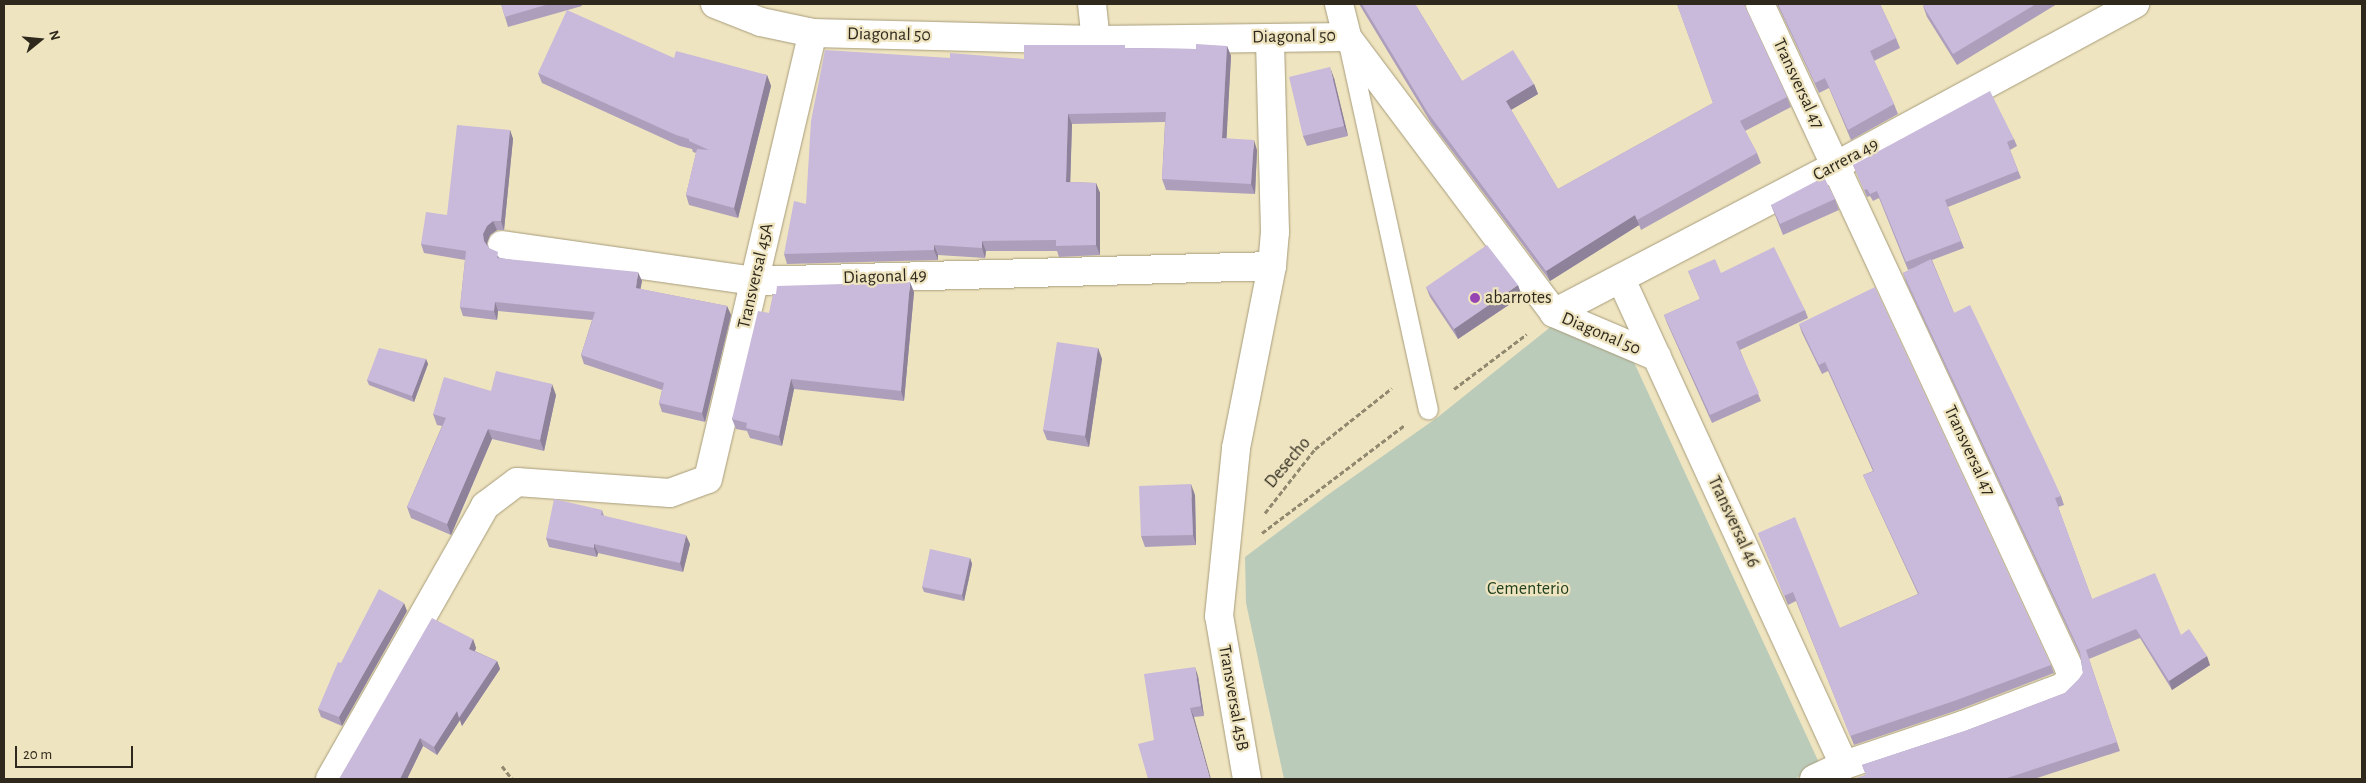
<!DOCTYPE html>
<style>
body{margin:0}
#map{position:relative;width:2366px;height:783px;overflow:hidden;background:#efe4c0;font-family:"Alegreya Sans",sans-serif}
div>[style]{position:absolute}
.green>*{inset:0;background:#bbcbba}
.path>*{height:3px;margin-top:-1.5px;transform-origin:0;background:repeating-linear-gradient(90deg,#90886f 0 5px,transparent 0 7.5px)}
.roads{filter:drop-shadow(0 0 1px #a79c7a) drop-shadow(0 0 1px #a79c7a)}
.service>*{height:19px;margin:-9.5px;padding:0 9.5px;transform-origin:9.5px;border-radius:9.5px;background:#fff}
.minor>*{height:28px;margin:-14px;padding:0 14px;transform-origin:14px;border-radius:14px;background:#fff}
.wall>*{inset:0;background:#ad9fbb}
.shaded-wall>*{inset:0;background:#8d8299}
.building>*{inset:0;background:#c9b9da}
.dots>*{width:14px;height:14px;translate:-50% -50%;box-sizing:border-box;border:2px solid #efe4c0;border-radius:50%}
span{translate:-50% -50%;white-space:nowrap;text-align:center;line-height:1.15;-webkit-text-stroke:4.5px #efe4c0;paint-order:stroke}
.street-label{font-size:18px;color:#2e291c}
.poi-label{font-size:18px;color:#2e291c}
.left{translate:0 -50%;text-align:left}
.park-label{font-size:18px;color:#20411f}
.frame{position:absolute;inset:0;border:5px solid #2e291c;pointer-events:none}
.north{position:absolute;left:15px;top:15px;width:50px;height:50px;-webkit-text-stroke:4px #efe4c0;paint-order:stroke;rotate:73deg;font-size:14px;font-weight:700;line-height:20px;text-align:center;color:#2e291c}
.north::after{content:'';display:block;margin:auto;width:18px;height:22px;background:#2e291c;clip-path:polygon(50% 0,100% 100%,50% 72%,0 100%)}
.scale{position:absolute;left:15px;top:746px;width:118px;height:22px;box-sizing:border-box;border:2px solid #2e291c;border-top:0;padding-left:6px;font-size:15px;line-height:18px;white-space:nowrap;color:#2e291c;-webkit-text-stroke:4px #efe4c0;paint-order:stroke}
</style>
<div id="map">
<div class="green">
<i style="clip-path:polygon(1553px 325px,1632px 358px,1821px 767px,1794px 779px,1284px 779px,1246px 603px,1245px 557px,1329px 494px,1438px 417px)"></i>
</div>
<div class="path">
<i style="left:1454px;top:389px;width:91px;rotate:-37deg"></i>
<i style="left:1265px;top:513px;width:81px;rotate:-52deg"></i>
<i style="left:1315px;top:449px;width:98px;rotate:-38.4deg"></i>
<i style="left:1262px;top:533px;width:179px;rotate:-37.1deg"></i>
<i style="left:502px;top:766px;width:16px;rotate:52deg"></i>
</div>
<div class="roads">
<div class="service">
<i style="left:1348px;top:43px;width:375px;rotate:77.7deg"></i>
</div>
<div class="minor">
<i style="left:715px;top:4px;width:49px;rotate:21.4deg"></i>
<i style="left:761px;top:22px;width:53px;rotate:11.9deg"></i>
<i style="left:813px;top:33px;width:283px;rotate:1.4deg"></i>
<i style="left:1096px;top:40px;width:251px;rotate:-0.7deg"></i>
<i style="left:1092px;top:4px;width:36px;rotate:84deg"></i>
<i style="left:1339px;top:4px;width:34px;rotate:76deg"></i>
<i style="left:1347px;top:37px;width:345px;rotate:53.1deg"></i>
<i style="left:1554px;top:313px;width:112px;rotate:23.1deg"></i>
<i style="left:1760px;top:4px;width:732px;rotate:65.04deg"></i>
<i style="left:2069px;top:668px;width:10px;rotate:79deg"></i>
<i style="left:2071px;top:678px;width:12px;rotate:132deg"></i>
<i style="left:2063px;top:687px;width:107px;rotate:159.2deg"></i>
<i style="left:1963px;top:725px;width:126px;rotate:161.4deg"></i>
<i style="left:1844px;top:765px;width:33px;rotate:155deg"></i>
<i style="left:502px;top:245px;width:256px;rotate:8.1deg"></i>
<i style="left:755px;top:281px;width:517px;rotate:-1.66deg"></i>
<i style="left:1621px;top:279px;width:535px;rotate:65.35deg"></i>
<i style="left:1554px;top:313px;width:319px;rotate:-27.6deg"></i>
<i style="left:1837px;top:165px;width:339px;rotate:-28.4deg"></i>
<i style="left:330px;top:779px;width:314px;rotate:-60.4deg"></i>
<i style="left:485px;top:506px;width:40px;rotate:-37deg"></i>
<i style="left:517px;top:482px;width:153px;rotate:4.1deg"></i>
<i style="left:670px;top:493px;width:40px;rotate:-20.2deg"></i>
<i style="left:708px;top:479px;width:458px;rotate:-76.8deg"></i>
<i style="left:1247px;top:779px;width:165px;rotate:-99.7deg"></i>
<i style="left:1219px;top:616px;width:169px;rotate:-84.2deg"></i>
<i style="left:1236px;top:448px;width:186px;rotate:-78.8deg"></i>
<i style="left:1272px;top:266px;width:34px;rotate:-85deg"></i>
<i style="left:1275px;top:232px;width:194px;rotate:-91.5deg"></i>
</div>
</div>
<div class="wall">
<i style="clip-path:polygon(501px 4px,581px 4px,582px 6px,508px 27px)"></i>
<i style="clip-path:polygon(1359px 4px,1415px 4px,1462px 81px,1534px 84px,1538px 94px,1511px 110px,1558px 189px,1713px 103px,1677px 4px,1745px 4px,1745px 7px,1787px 97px,1791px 107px,1745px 131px,1757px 153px,1761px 163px,1641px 230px,1639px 225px,1550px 281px,1431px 123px)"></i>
<i style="clip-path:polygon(1777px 4px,1880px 4px,1896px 38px,1900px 48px,1874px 61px,1894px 104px,1898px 114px,1851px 140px,1829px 88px,1819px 93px)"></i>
<i style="clip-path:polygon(1927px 4px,2057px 4px,1957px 65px,1927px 17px,1923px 6px)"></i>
<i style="clip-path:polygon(1227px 46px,1231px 56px,1226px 139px,1257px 150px,1255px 194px,1166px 190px,1162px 179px,1165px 122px,1072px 124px,1070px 182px,1096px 183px,1100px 193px,1100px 255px,1059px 257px,1057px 251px,986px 251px,985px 258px,938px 255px,938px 260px,787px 264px,784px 254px,806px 204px,950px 58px,1024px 59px,1125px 48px,1196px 49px)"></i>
<i style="clip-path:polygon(674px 58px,767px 75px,771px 86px,738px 218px,689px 205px,686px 195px,696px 153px,693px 152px,692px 149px,680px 146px,542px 83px,538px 73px)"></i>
<i style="clip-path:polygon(1334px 78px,1348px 136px,1307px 146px,1303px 136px)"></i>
<i style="clip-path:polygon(510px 130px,513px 139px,504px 230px,497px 230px,490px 235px,487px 243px,489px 248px,500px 258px,642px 281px,640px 289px,727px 306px,731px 315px,705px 422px,662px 412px,659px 403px,662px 390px,584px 364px,581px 355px,592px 320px,498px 311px,497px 320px,463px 316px,460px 307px,465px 260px,424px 253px,421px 244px,447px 215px)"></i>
<i style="clip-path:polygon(2014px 139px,2017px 146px,2010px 150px,2021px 178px,1948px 207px,1964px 248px,1932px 260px,1954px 313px,2061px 496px,2064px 505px,2058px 507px,2092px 599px,2181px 635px,2210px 665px,2172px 690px,2140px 638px,2089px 659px,2120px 751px,2034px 779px,1854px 779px,1866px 775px,1862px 765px,1965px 731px,2065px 693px,2079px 679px,2083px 673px,2080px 655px,1906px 282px,1903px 273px,1914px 268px,1908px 270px,1879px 198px,1873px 201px,1870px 196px,1867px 197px,1853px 165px)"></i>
<i style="clip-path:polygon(1835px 199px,1839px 210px,1783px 235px,1771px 205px)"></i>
<i style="clip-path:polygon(1688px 271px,1721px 273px,1805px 310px,1808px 318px,1740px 350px,1761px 401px,1712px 423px,1667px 323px,1664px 315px,1700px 299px)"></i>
<i style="clip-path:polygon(1426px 287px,1522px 296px,1458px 339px,1430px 297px)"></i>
<i style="clip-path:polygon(914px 292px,904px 401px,794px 389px,782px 446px,750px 438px,747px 431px,736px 429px,732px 419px,776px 294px)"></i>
<i style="clip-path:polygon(1799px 324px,2051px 665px,2054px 673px,1958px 710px,1854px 745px,1796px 601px,1788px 605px,1758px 533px,1840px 628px,1918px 594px,1867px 484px,1863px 475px,1873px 471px,1828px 371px,1822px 374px,1802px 333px)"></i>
<i style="clip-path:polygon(1098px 348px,1102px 359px,1089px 447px,1047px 440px,1043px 430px)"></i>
<i style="clip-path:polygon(426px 359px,428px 364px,414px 402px,369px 385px,367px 380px)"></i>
<i style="clip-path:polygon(491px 391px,556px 395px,544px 451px,492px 439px,451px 535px,411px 518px,407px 507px,442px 426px,437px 425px,433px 414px)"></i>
<i style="clip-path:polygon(1195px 495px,1196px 545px,1145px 547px,1141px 536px)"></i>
<i style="clip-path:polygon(602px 510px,604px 516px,690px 544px,683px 572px,598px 553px,597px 557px,549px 547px,546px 538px)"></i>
<i style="clip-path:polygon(970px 558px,972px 564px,964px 601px,924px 592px,922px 587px)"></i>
<i style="clip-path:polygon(407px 611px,342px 726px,321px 717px,318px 709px)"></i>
<i style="clip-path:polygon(473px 639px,476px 648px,475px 651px,497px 661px,500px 669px,462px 726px,460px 720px,437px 755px,423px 746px,407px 779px,339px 779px)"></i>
<i style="clip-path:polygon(1198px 676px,1204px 716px,1194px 717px,1154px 740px)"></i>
</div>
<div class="shaded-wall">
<i style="clip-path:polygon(1227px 46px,1231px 56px,1226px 149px,1222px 138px)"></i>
<i style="clip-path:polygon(1330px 67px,1334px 78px,1348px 136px,1344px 126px)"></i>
<i style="clip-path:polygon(767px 75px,771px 86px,738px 218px,734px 208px)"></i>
<i style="clip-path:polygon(1534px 84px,1538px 94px,1509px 111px,1506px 101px)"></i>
<i style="clip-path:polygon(1068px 114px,1072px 124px,1070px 192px,1066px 182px)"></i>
<i style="clip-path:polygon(510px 130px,513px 139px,504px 230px,501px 221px)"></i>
<i style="clip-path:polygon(1254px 140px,1257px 150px,1255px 194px,1251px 184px)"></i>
<i style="clip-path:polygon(1096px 183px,1100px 193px,1100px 255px,1096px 245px)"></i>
<i style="clip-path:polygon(1635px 215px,1639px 225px,1550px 281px,1546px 271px)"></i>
<i style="clip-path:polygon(493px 221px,497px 230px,490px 235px,487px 243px,487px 250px,484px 241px,483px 234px,487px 226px)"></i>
<i style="clip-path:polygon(982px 241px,986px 251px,985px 258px,982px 248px)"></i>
<i style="clip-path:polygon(934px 245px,938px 255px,938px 260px,934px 250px)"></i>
<i style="clip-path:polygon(638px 272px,642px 281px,639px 297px,636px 288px)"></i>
<i style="clip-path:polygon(910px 282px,914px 292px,904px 401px,901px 391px)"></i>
<i style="clip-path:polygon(1518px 285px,1522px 296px,1458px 339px,1454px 329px)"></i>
<i style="clip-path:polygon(495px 302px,498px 311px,497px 320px,494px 311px)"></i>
<i style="clip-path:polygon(727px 306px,731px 315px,705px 422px,702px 413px)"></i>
<i style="clip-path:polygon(1098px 348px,1102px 359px,1089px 447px,1085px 436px)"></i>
<i style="clip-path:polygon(426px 359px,428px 364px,414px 402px,412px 396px)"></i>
<i style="clip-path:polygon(791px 379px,794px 389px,782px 446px,779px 436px)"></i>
<i style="clip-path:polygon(552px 384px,556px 395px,544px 451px,540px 440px)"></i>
<i style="clip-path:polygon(488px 429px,492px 439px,451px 535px,447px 524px)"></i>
<i style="clip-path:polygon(1191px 484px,1195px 495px,1196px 545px,1193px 535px)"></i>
<i style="clip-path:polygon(686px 535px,690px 544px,683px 572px,680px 563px)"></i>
<i style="clip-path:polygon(594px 544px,598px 553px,597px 557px,594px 548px)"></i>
<i style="clip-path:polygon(970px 558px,972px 564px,964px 601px,962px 595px)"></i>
<i style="clip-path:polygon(404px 603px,407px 611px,342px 726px,339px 717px)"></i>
<i style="clip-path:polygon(473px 639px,476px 648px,472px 657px,469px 649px)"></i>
<i style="clip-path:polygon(2207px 656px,2210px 665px,2172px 690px,2169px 681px)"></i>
<i style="clip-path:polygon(497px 661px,500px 669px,462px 726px,460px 720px,437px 755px,434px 747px,457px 711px)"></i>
<i style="clip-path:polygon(1195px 667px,1198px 676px,1204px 716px,1201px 706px)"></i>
<i style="clip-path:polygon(1190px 708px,1194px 717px,1211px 779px,1210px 779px)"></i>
<i style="clip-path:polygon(420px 738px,423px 746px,407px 779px,400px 779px)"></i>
</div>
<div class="building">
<i style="clip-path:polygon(501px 4px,549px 4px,505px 17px)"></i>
<i style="clip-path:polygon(1362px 4px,1415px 4px,1462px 81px,1513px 50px,1534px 84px,1506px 101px,1558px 189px,1713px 103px,1677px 4px,1744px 4px,1787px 97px,1740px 121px,1757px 153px,1637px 220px,1635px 215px,1546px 271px,1428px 113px)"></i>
<i style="clip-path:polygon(1778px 4px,1880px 4px,1896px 38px,1870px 51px,1894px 104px,1848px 130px,1825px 78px,1815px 83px)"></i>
<i style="clip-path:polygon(1927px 4px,2036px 4px,1953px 54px,1923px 6px)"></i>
<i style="clip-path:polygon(567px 10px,674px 58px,676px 51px,767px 75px,734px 208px,686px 195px,697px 149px,709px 150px,689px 141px,689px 139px,676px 135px,538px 73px)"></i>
<i style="clip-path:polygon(1196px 44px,1227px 46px,1222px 138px,1254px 140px,1251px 184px,1162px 179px,1166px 112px,1068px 114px,1066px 182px,1096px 183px,1096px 245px,1056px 246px,1056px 240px,982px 241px,982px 248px,934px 245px,934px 250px,784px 254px,794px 201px,806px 204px,811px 121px,825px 50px,950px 58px,950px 53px,1024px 59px,1024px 45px,1125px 45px,1125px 48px,1196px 49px)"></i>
<i style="clip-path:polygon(1330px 67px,1344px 126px,1303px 136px,1289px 77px)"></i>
<i style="clip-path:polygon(1990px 91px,2014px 139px,2007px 142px,2018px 171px,1945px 200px,1961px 241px,1906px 262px,1877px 191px,1870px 194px,1867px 189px,1864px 190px,1853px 165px)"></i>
<i style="clip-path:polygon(457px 125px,510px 130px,501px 221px,493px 221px,487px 226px,483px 234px,484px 241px,489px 248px,498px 252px,497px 258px,638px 272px,636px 288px,727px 306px,702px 413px,659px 403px,664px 383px,581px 355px,595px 312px,495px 302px,494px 311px,460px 307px,466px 251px,421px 244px,426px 212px,447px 215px)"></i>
<i style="clip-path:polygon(1824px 177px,1835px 199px,1780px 224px,1771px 205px)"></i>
<i style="clip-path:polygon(1487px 245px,1518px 285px,1454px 329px,1426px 287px)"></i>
<i style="clip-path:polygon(1774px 247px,1805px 310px,1736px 342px,1759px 393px,1710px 415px,1664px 315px,1700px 299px,1688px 271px,1715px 259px,1721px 273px)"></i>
<i style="clip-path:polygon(1931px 259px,1954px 313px,1970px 305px,2045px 461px,2061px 496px,2055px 498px,2092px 599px,2155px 573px,2181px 635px,2189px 629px,2207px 656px,2169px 681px,2136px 629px,2086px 650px,2117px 742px,2004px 779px,1854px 779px,1866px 775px,1862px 765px,1965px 731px,2065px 693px,2079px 679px,2083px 673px,2080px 652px,1903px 273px)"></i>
<i style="clip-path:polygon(910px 282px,901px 391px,791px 379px,779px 436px,746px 428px,747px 423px,732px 419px,758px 311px,769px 313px,773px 294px,776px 294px,777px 286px)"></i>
<i style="clip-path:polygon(1875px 287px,2051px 665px,1954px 701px,1850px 736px,1793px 592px,1784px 596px,1758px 533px,1795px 517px,1840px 628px,1919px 594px,1863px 475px,1874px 471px,1825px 362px,1819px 365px,1799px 324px)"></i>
<i style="clip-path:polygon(1057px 342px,1098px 348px,1085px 436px,1043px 430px)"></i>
<i style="clip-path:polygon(379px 348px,426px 359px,412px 396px,367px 380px)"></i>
<i style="clip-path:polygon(496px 371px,552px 384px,540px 440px,488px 429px,447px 524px,407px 507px,446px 418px,433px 414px,444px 377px,491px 391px)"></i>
<i style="clip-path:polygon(1191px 484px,1193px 535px,1141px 536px,1139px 486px)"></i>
<i style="clip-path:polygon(554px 499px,602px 510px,601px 515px,686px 535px,680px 563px,594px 544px,594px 548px,546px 538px)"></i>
<i style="clip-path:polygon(930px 549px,970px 558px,962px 595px,922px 587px)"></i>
<i style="clip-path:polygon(379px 589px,404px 603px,339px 717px,318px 709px,338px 662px,341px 663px)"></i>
<i style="clip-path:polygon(432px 618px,473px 639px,469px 649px,497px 661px,459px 718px,457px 711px,434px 747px,420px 738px,400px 779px,339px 779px)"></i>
<i style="clip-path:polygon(1195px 667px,1201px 706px,1190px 708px,1210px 779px,1148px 779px,1138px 744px,1154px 740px,1144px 674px)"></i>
</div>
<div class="dots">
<i style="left:1475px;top:298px;background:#9745b3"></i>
</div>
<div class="street-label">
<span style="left:889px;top:35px;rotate:1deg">Diagonal 50</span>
<span style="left:1294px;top:37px;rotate:-1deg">Diagonal 50</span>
<span style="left:1798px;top:84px;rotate:65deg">Transversal 47</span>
<span style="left:1846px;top:160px;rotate:-28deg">Carrera 49</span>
<span style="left:756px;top:276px;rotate:-77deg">Transversal 45A</span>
<span style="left:885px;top:277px;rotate:-2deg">Diagonal 49</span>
<span style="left:1601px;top:334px;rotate:23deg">Diagonal 50</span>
<span style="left:1969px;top:451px;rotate:65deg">Transversal 47</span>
<span style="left:1288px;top:463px;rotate:-50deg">Desecho</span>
<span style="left:1733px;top:522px;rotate:65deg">Transversal 46</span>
<span style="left:1233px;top:698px;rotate:80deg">Transversal 45B</span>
</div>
<div class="poi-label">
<span class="left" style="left:1485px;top:298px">abarrotes</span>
</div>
<div class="park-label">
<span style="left:1528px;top:589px">Cementerio</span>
</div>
<div class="frame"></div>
<div class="north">N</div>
<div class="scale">20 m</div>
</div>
